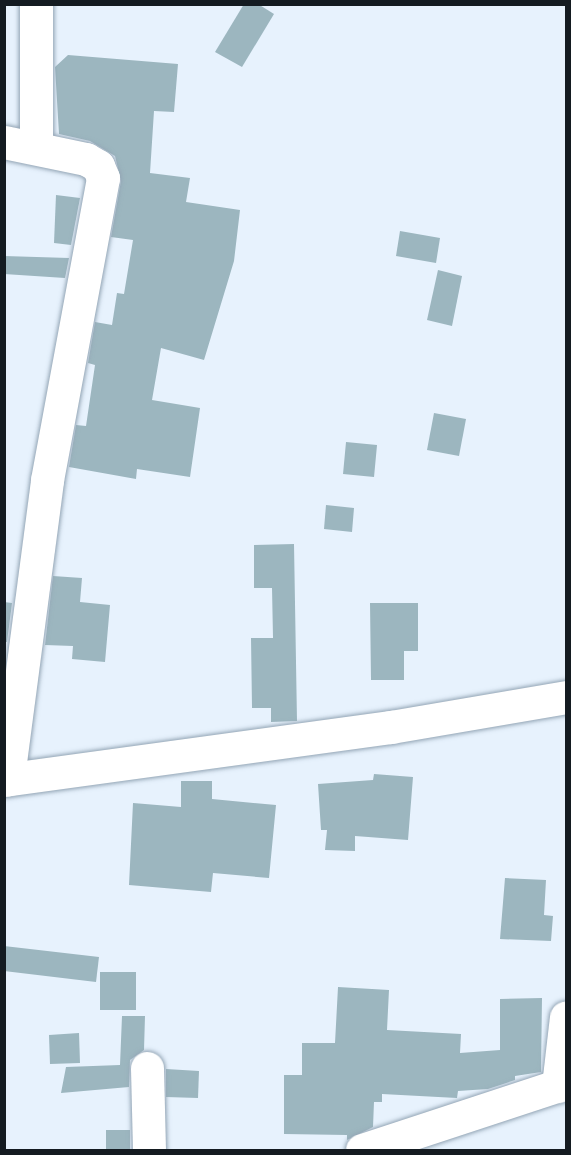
<!DOCTYPE html>
<style>
body{margin:0}
#map{position:relative;width:571px;height:1155px;overflow:hidden;background:#e7f2fd;font-family:Signika,sans-serif}
div>[style]{position:absolute}
.building>*{inset:0;background:#9cb6bf}
.roads{filter:drop-shadow(0 0 2px #93a5b5) drop-shadow(0 0 2px #93a5b5)}
.minor>*{height:33px;margin:-16.5px;padding:0 16.5px;transform-origin:16.5px;border-radius:16.5px;background:#fff}
span{translate:-50% -50%;white-space:nowrap;text-align:center;line-height:1.15;-webkit-text-stroke:4.5px #fefefe;paint-order:stroke}
.frame{position:absolute;inset:0;border:6px solid #141b21;pointer-events:none}
</style>
<div id="map">
<div class="building">
<i style="clip-path:polygon(244px 4px,258px 4px,274px 14px,242px 67px,215px 52px)"></i>
<i style="clip-path:polygon(68px 55px,178px 64px,174px 112px,154px 111px,150px 173px,190px 178px,186px 202px,240px 210px,234px 261px,204px 360px,161px 348px,152px 400px,200px 408px,190px 477px,137px 469px,136px 479px,69px 467px,76px 425px,86px 426px,95px 365px,88px 363px,95px 322px,112px 325px,117px 293px,124px 294px,133px 240px,111px 237px,121px 181px,115px 156px,90px 141px,59px 134px,55px 67px)"></i>
<i style="clip-path:polygon(56px 195px,80px 198px,71px 245px,54px 243px)"></i>
<i style="clip-path:polygon(400px 231px,440px 238px,436px 263px,396px 256px)"></i>
<i style="clip-path:polygon(4px 256px,69px 258px,65px 278px,4px 274px)"></i>
<i style="clip-path:polygon(438px 270px,462px 276px,452px 326px,427px 320px)"></i>
<i style="clip-path:polygon(434px 413px,466px 419px,459px 456px,427px 450px)"></i>
<i style="clip-path:polygon(346px 442px,377px 445px,374px 477px,343px 474px)"></i>
<i style="clip-path:polygon(326px 505px,354px 508px,352px 532px,324px 529px)"></i>
<i style="clip-path:polygon(294px 544px,297px 721px,271px 722px,271px 708px,252px 708px,251px 638px,273px 638px,272px 588px,254px 588px,254px 545px)"></i>
<i style="clip-path:polygon(53px 576px,82px 578px,80px 602px,110px 605px,105px 662px,72px 659px,73px 646px,45px 645px)"></i>
<i style="clip-path:polygon(4px 602px,12px 603px,7px 642px,4px 642px)"></i>
<i style="clip-path:polygon(370px 603px,418px 603px,418px 651px,404px 651px,404px 680px,371px 680px)"></i>
<i style="clip-path:polygon(374px 774px,413px 777px,408px 840px,355px 836px,355px 851px,325px 850px,327px 830px,321px 830px,318px 784px,373px 780px)"></i>
<i style="clip-path:polygon(181px 781px,212px 781px,212px 799px,276px 805px,269px 878px,213px 873px,211px 892px,129px 885px,133px 803px,181px 807px)"></i>
<i style="clip-path:polygon(505px 878px,546px 880px,544px 915px,553px 916px,551px 941px,500px 939px)"></i>
<i style="clip-path:polygon(4px 946px,99px 957px,96px 982px,4px 971px)"></i>
<i style="clip-path:polygon(100px 972px,136px 972px,136px 1010px,100px 1010px)"></i>
<i style="clip-path:polygon(338px 987px,389px 990px,387px 1030px,461px 1034px,460px 1053px,500px 1050px,500px 999px,542px 998px,541px 1072px,515px 1076px,515px 1080px,488px 1089px,458px 1091px,457px 1098px,382px 1094px,382px 1102px,374px 1102px,373px 1127px,347px 1140px,347px 1135px,284px 1134px,284px 1075px,302px 1075px,302px 1043px,335px 1043px)"></i>
<i style="clip-path:polygon(122px 1016px,145px 1016px,144px 1050px,130px 1060px,129px 1087px,61px 1093px,66px 1067px,120px 1065px)"></i>
<i style="clip-path:polygon(79px 1033px,80px 1063px,50px 1064px,49px 1035px)"></i>
<i style="clip-path:polygon(166px 1069px,199px 1071px,198px 1098px,166px 1097px)"></i>
<i style="clip-path:polygon(106px 1130px,130px 1130px,130px 1150px,106px 1150px)"></i>
</div>
<div class="roads">
<div class="minor">
<i style="left:4px;top:142px;width:84px;rotate:11.7deg"></i>
<i style="left:86px;top:159px;width:14px;rotate:30deg"></i>
<i style="left:98px;top:166px;width:13px;rotate:67deg"></i>
<i style="left:103px;top:178px;width:308px;rotate:100.5deg"></i>
<i style="left:47px;top:481px;width:301px;rotate:97.5deg"></i>
<i style="left:36px;top:147px;width:143px;rotate:-90deg"></i>
<i style="left:4px;top:780px;width:391px;rotate:-7.8deg"></i>
<i style="left:391px;top:727px;width:178px;rotate:-9.7deg"></i>
<i style="left:147px;top:1068px;width:82px;rotate:88.6deg"></i>
<i style="left:558px;top:1086px;width:69px;rotate:-83.4deg"></i>
<i style="left:362px;top:1150px;width:215px;rotate:-18.2deg"></i>
</div>
</div>
<div class="frame"></div>
</div>
